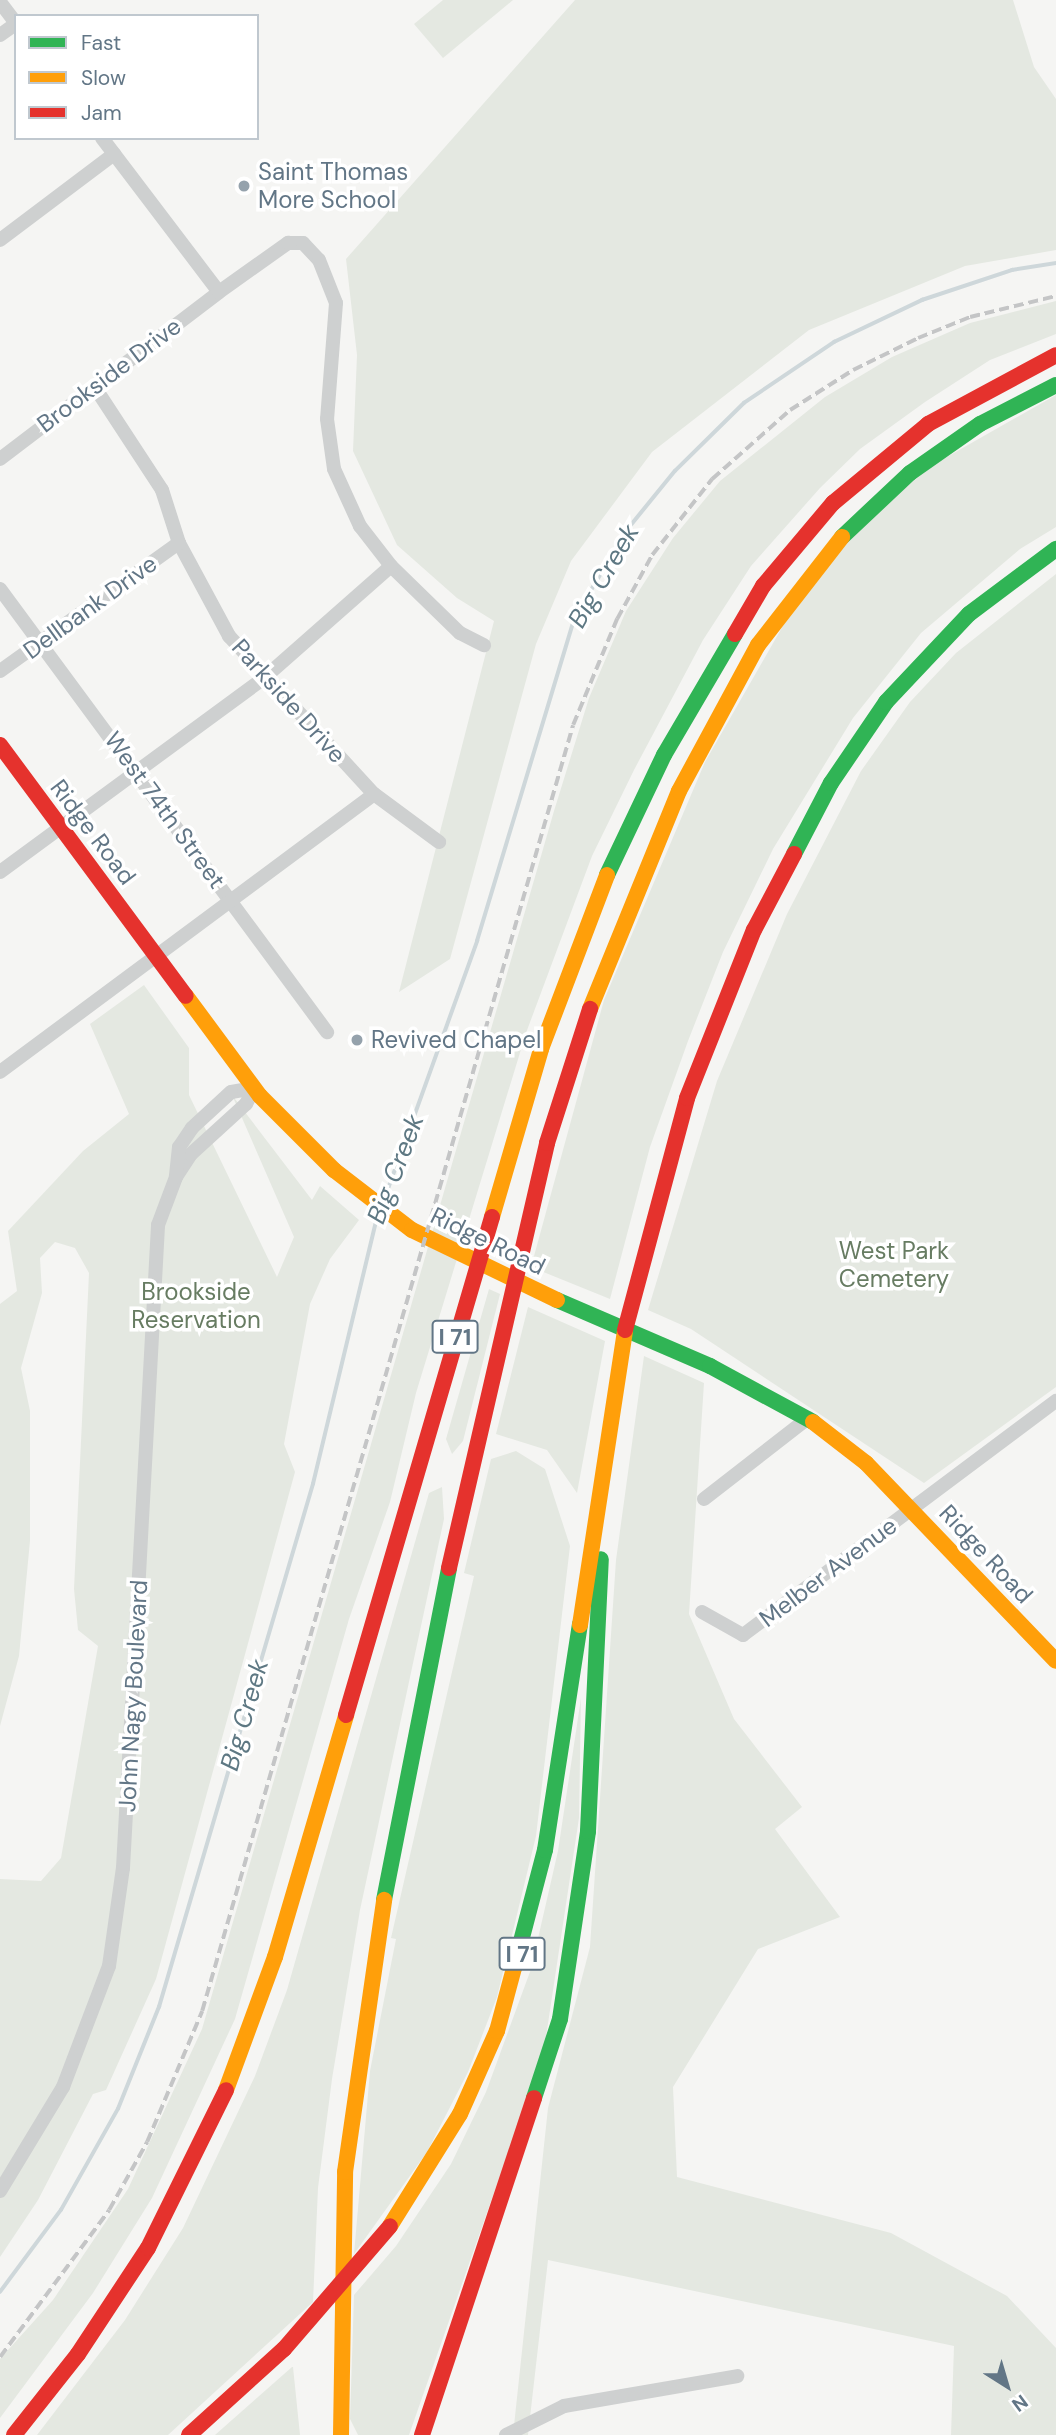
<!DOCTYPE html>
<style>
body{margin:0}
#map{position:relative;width:1056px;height:2435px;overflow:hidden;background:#f5f5f3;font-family:"DM Sans",sans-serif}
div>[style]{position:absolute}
.green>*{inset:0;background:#e4e8e1}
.stream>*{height:3.5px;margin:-1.75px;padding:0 1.75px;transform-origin:1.75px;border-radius:1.75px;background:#ced7da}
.street>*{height:14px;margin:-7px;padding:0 7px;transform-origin:7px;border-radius:7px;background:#ced0d0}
.fast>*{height:16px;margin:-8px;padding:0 8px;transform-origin:8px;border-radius:8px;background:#30b455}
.slow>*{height:16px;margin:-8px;padding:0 8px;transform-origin:8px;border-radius:8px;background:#ff9f0a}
.jam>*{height:16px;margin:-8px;padding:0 8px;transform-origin:8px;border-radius:8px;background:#e5322d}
.rail>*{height:3.5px;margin-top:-1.75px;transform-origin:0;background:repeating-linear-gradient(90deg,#c4c5c6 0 10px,transparent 0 15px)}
.dots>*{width:19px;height:19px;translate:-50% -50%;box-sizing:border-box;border:4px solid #fff;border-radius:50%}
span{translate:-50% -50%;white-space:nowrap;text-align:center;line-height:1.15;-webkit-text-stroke:7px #fff;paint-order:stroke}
.shield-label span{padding:2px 5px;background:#fff;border:2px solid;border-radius:5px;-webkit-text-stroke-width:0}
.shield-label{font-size:23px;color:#627686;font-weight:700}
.poi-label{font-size:24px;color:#627686}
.left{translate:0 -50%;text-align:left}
.street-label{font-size:24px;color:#627686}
.park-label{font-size:24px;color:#677c62}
.water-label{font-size:26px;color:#5e7883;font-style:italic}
.legend{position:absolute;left:14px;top:14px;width:245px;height:126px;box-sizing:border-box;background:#fff;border:2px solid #c0c8cf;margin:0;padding:9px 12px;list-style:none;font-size:21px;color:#627686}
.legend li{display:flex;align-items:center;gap:14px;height:35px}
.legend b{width:35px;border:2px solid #c0c8cf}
.north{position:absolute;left:972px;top:2351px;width:70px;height:70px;-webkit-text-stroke:5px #fff;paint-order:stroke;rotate:143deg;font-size:19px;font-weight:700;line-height:28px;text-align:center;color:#627686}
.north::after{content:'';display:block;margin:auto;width:24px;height:32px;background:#627686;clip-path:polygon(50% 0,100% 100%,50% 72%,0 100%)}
</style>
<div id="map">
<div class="green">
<i style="clip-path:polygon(443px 0,513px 0,443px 58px,414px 24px)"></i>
<i style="clip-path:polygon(575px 0,1013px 0,1034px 67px,1056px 99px,1056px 250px,965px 266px,809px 330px,652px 452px,571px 561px,536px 644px,450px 959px,399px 992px,494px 621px,457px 598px,397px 545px,353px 451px,357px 355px,346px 259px)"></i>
<i style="clip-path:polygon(1056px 301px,1056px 334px,990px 360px,925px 402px,860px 449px,820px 488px,751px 566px,703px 640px,634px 770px,592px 856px,526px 1033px,416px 1393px,390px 1502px,349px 1619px,235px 2019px,152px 2198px,93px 2293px,0 2418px,0 2359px,53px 2300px,128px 2189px,202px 2029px,554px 811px,589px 698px,626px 611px,673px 538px,720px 481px,825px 397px,892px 357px,970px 323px)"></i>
<i style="clip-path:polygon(1056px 395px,1056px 527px,1020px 549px,921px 633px,853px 718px,773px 849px,723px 952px,688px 1041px,650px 1147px,610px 1299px,531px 1267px,604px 1000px,705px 762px,796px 603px,855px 533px,924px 470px)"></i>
<i style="clip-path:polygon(1056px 574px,1056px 1387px,924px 1483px,691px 1329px,648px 1310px,717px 1081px,787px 914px,861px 771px,910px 702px,956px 653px)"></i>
<i style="clip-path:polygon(144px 985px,189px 1048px,189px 1095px,277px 1277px,294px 1237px,232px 1095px,312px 1200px,320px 1186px,359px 1220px,330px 1259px,310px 1304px,284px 1444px,295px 1472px,156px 1979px,106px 2090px,93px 2094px,38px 2200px,0 2257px,0 1879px,41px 1881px,61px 1858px,98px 1646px,78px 1630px,74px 1589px,89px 1273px,75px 1248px,55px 1242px,40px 1258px,42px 1293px,21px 1368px,30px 1411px,30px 1541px,19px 1656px,0 1726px,0 1304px,17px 1291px,8px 1231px,83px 1151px,129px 1114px,90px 1024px)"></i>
<i style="clip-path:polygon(489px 1289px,500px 1294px,463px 1441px,452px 1454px,446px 1439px)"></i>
<i style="clip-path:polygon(528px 1307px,605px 1341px,577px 1493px,547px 1450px,496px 1434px)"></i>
<i style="clip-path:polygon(644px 1356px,704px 1383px,689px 1614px,734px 1719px,802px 1807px,775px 1829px,840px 1917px,758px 1949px,673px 2087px,677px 2177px,891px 2233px,1007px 2296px,1056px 2348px,1056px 2435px,951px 2435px,954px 2346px,548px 2260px,528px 2435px,513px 2435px,548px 2108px,590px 1947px,616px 1560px)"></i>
<i style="clip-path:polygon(516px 1451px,545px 1469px,570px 1546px,536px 1836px,497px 1997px,468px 2072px,427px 2152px,354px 2254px,370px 2071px,396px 1939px,391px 1938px,474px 1576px,464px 1573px,491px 1459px)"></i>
<i style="clip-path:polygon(442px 1487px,444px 1519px,360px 1910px,332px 2079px,318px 2188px,313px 2302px,168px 2435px,37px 2435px,125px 2320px,183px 2228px,255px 2076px,287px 1990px,429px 1493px)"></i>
<i style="clip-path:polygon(581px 1698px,579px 1818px,544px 2050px,409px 2435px,358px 2435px,350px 2419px,354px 2295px,396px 2246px,451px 2164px,486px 2092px,531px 1969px,558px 1851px)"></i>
<i style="clip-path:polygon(293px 2367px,300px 2435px,215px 2435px,292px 2367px)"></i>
</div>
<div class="stream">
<i style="left:384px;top:1200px;width:275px;rotate:-70.2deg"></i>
<i style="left:477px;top:941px;width:336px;rotate:-73.2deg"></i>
<i style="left:574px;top:619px;width:102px;rotate:-59.4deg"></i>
<i style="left:626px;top:531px;width:77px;rotate:-50.8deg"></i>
<i style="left:675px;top:471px;width:97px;rotate:-44.6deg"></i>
<i style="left:744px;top:403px;width:109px;rotate:-34.1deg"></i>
<i style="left:834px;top:342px;width:98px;rotate:-25.5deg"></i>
<i style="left:922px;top:300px;width:95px;rotate:-18.4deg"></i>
<i style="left:1012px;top:270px;width:45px;rotate:-9deg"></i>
<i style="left:0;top:2292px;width:102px;rotate:-53.4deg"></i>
<i style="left:61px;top:2210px;width:116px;rotate:-60.6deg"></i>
<i style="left:118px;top:2109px;width:110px;rotate:-68.1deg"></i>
<i style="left:159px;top:2007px;width:545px;rotate:-73.59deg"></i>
<i style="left:313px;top:1484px;width:279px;rotate:-76.5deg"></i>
</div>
<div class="street">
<i style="left:0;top:2px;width:26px;rotate:53deg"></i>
<i style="left:0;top:35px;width:19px;rotate:-35deg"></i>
<i style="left:102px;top:138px;width:193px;rotate:52.8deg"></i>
<i style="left:0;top:240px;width:143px;rotate:-37deg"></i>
<i style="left:94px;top:386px;width:124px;rotate:56.8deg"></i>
<i style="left:162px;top:490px;width:56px;rotate:72.2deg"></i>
<i style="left:179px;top:543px;width:106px;rotate:61.7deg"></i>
<i style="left:229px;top:636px;width:214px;rotate:47.5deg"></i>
<i style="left:374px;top:794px;width:81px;rotate:36.4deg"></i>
<i style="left:0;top:459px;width:275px;rotate:-37.3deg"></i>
<i style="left:219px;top:292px;width:85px;rotate:-35.4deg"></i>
<i style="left:288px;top:243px;width:15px"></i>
<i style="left:303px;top:243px;width:23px;rotate:47deg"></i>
<i style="left:319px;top:260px;width:46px;rotate:68.4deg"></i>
<i style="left:336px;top:303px;width:116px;rotate:94.4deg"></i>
<i style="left:327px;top:419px;width:50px;rotate:82deg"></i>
<i style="left:334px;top:469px;width:63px;rotate:65.5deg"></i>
<i style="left:360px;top:526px;width:51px;rotate:52.2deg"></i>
<i style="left:391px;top:566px;width:96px;rotate:44.2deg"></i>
<i style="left:460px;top:633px;width:27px;rotate:27deg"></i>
<i style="left:0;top:589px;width:551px;rotate:53.57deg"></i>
<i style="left:0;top:671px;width:220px;rotate:-35.6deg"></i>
<i style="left:0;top:872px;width:328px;rotate:-36.3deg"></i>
<i style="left:264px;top:678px;width:169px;rotate:-41.4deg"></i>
<i style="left:0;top:1072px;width:466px;rotate:-36.6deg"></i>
<i style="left:704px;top:1499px;width:132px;rotate:-37.9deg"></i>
<i style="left:702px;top:1612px;width:47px;rotate:29.3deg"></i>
<i style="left:743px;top:1635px;width:391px;rotate:-36.8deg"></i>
<i style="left:0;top:2191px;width:122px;rotate:-58.8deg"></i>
<i style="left:63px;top:2087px;width:129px;rotate:-69.2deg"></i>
<i style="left:109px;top:1966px;width:99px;rotate:-81.9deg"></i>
<i style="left:123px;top:1868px;width:644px;rotate:-86.88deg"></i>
<i style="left:158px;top:1225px;width:51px;rotate:-69.4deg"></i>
<i style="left:176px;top:1177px;width:27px;rotate:-57deg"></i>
<i style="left:191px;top:1154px;width:74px;rotate:-42.3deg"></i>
<i style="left:246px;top:1104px;width:18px;rotate:-63deg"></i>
<i style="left:254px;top:1088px;width:23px;rotate:170deg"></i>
<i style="left:231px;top:1092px;width:53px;rotate:137.3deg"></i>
<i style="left:192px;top:1128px;width:23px;rotate:124deg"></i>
<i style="left:179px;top:1147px;width:30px;rotate:96deg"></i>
<i style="left:506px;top:2435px;width:65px;rotate:-26.6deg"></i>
<i style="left:564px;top:2406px;width:176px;rotate:-9.8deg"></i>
</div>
<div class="fast">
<i style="left:842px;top:537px;width:93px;rotate:-43.3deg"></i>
<i style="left:910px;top:473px;width:85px;rotate:-35deg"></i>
<i style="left:980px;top:424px;width:85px;rotate:-27.2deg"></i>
<i style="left:794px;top:854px;width:80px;rotate:-62.5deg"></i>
<i style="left:831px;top:783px;width:98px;rotate:-55.8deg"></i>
<i style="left:886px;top:702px;width:121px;rotate:-46.7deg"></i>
<i style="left:969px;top:614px;width:109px;rotate:-36.8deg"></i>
<i style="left:607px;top:875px;width:133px;rotate:-64.6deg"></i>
<i style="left:664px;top:755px;width:140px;rotate:-59.6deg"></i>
<i style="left:557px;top:1300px;width:167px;rotate:23.3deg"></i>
<i style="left:710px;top:1366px;width:117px;rotate:28.5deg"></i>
<i style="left:384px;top:1900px;width:338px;rotate:-78.9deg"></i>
<i style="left:514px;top:1968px;width:122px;rotate:-75.3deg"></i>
<i style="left:545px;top:1850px;width:228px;rotate:-81.2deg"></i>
<i style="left:534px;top:2098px;width:83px;rotate:-71.8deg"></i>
<i style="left:560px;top:2019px;width:190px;rotate:-81.5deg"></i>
<i style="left:588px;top:1831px;width:272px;rotate:-87.3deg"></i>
</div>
<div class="slow">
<i style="left:186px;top:996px;width:124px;rotate:53.5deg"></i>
<i style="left:260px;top:1096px;width:105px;rotate:45deg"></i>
<i style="left:334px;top:1170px;width:98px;rotate:37.6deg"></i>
<i style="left:412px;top:1230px;width:161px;rotate:25.8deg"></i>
<i style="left:590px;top:1009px;width:235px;rotate:-67.8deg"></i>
<i style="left:679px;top:791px;width:166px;rotate:-61.6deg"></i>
<i style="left:758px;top:645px;width:137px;rotate:-52.1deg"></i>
<i style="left:492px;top:1217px;width:175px;rotate:-73.7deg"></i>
<i style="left:541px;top:1049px;width:186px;rotate:-69.2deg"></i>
<i style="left:813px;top:1422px;width:67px;rotate:37.7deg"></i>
<i style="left:866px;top:1463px;width:274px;rotate:46.2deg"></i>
<i style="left:580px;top:1625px;width:298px;rotate:-81.3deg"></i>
<i style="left:226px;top:2090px;width:142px;rotate:-69.8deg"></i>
<i style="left:275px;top:1957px;width:252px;rotate:-73.6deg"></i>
<i style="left:390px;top:2226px;width:132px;rotate:-58deg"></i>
<i style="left:460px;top:2114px;width:91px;rotate:-66deg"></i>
<i style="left:497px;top:2031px;width:65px;rotate:-74.9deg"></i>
<i style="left:341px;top:2435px;width:263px;rotate:-89.1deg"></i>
<i style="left:345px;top:2172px;width:275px;rotate:-81.8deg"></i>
</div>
<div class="jam">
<i style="left:735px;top:634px;width:56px;rotate:-59.7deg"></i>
<i style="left:763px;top:586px;width:109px;rotate:-49.9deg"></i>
<i style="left:833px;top:503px;width:124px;rotate:-39.7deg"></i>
<i style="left:928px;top:424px;width:145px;rotate:-28.3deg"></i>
<i style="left:0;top:745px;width:312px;rotate:53.5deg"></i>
<i style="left:625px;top:1330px;width:240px;rotate:-75deg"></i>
<i style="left:687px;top:1098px;width:181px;rotate:-68.3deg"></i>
<i style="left:754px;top:930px;width:86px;rotate:-62.2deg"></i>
<i style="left:449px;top:1568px;width:436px;rotate:-77deg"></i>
<i style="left:547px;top:1143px;width:141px;rotate:-72.2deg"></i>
<i style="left:346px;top:1715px;width:519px;rotate:-73.66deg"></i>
<i style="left:14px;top:2435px;width:103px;rotate:-51.7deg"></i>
<i style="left:78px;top:2354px;width:127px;rotate:-56.6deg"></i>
<i style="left:148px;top:2248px;width:176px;rotate:-63.7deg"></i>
<i style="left:189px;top:2435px;width:128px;rotate:-42.2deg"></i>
<i style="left:284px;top:2349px;width:162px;rotate:-49.2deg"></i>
<i style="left:422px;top:2435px;width:355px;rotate:-71.6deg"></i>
</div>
<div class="rail">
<i style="left:0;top:2357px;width:183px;rotate:-53.4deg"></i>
<i style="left:109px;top:2210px;width:78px;rotate:-60.8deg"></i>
<i style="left:147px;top:2142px;width:142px;rotate:-67.2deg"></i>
<i style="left:202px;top:2011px;width:1338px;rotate:-73.91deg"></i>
<i style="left:573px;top:725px;width:115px;rotate:-67.5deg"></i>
<i style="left:617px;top:619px;width:73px;rotate:-61.3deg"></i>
<i style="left:652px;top:555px;width:97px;rotate:-51.7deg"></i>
<i style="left:712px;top:479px;width:104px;rotate:-41.5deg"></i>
<i style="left:790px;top:410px;width:75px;rotate:-32.4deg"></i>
<i style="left:853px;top:370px;width:72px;rotate:-26.2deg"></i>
<i style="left:918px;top:338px;width:56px;rotate:-22deg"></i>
<i style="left:970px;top:317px;width:89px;rotate:-13.7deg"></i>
</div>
<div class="dots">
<i style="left:244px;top:186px;background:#95a2ac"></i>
<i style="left:357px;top:1040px;background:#95a2ac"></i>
</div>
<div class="shield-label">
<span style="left:455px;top:1337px">I 71</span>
<span style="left:522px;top:1954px">I 71</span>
</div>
<div class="poi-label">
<span class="left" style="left:258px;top:186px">Saint Thomas<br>More School</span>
<span class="left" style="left:371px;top:1040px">Revived Chapel</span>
</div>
<div class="street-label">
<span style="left:109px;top:375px;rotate:-37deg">Brookside Drive</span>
<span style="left:90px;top:607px;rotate:-36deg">Dellbank Drive</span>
<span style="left:289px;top:701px;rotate:48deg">Parkside Drive</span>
<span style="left:165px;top:810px;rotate:54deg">West 74th Street</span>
<span style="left:93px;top:832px;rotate:53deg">Ridge Road</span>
<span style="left:488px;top:1241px;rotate:26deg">Ridge Road</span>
<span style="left:986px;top:1554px;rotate:47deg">Ridge Road</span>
<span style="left:828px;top:1572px;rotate:-37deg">Melber Avenue</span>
<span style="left:133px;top:1696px;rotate:-87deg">John Nagy Boulevard</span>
</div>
<div class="park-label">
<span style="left:894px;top:1265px">West Park<br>Cemetery</span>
<span style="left:196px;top:1306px">Brookside<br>Reservation</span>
</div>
<div class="water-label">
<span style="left:604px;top:576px;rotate:-60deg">Big Creek</span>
<span style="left:396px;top:1169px;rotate:-69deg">Big Creek</span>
<span style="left:245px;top:1715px;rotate:-74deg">Big Creek</span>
</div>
<ul class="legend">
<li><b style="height:9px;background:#30b455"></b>Fast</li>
<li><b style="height:9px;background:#ff9f0a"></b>Slow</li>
<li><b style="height:9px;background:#e5322d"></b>Jam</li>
</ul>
<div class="north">N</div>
</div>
